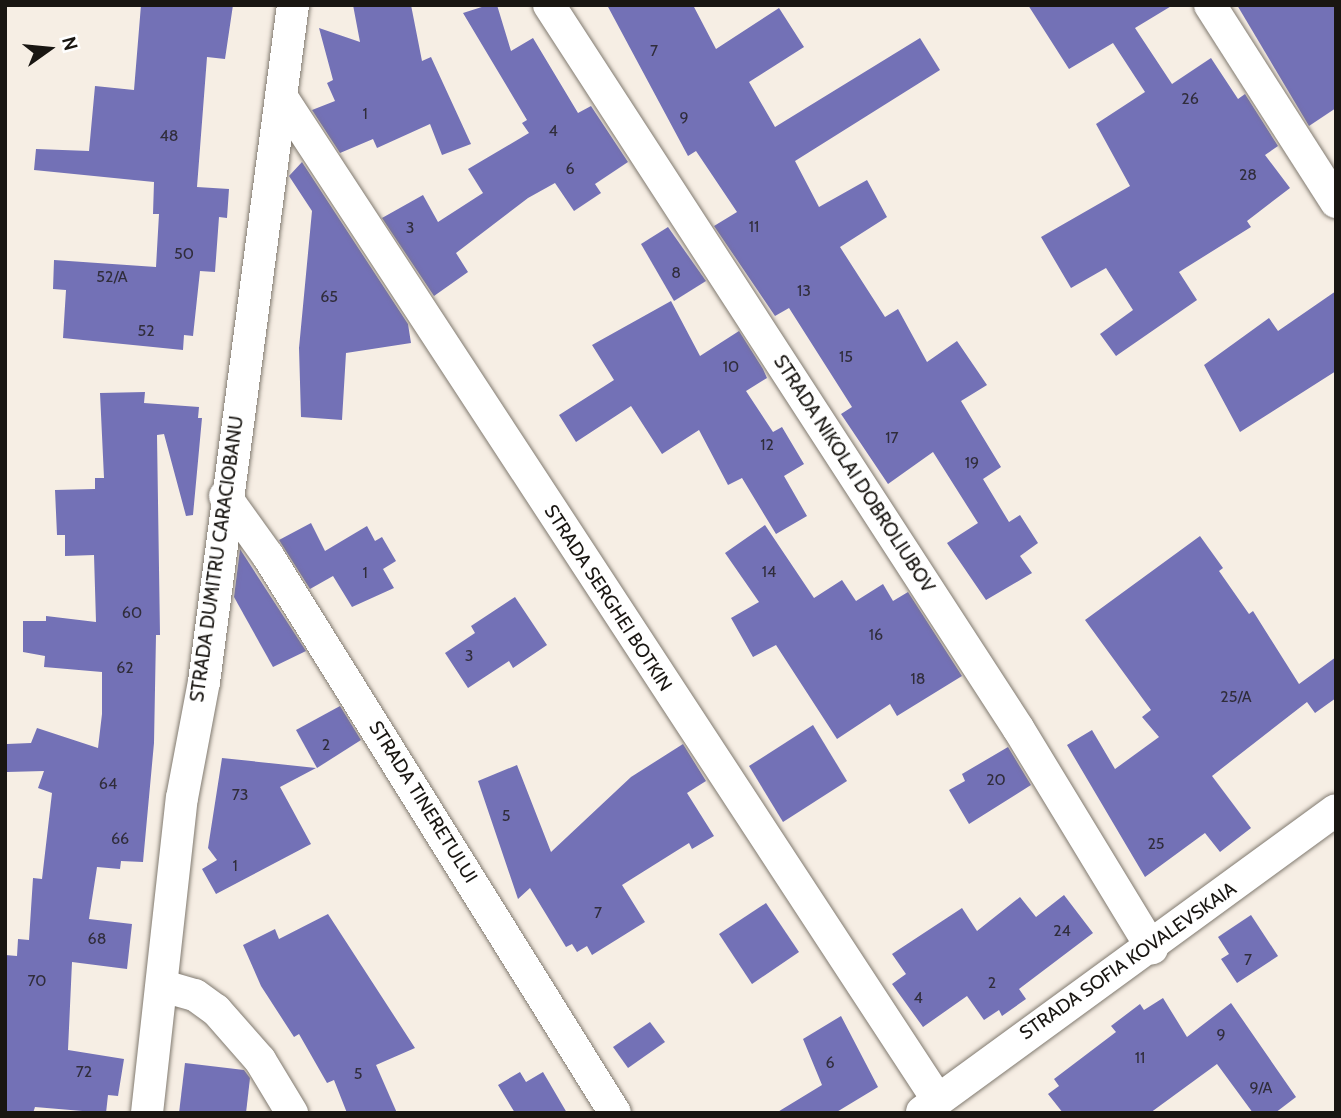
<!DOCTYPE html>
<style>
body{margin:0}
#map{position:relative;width:1341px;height:1118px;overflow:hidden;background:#f6eee4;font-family:Cabin,sans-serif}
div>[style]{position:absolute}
.building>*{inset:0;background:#7371b6}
.roads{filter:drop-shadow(0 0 2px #817a70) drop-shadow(0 0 2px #817a70)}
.minor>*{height:32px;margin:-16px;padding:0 16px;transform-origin:16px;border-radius:16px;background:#fff}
span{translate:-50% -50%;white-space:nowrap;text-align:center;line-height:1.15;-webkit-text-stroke:5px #fff;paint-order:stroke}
.number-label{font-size:16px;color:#302d3b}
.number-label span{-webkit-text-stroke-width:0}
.street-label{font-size:19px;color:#191612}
.frame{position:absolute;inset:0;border:7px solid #191612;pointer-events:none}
.north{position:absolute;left:14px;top:14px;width:70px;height:70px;-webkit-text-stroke:5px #fff;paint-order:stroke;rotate:75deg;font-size:19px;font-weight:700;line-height:28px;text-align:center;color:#191612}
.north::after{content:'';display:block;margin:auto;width:24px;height:32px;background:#191612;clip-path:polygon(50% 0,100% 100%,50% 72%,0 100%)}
</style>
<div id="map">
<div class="building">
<i style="clip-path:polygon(141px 5px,233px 5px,225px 59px,207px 57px,197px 187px,229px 189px,227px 218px,219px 217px,215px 272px,200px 271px,193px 336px,184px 335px,183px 350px,63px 338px,66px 290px,53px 289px,54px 260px,156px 267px,159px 214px,153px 214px,154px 182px,34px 170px,36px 149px,89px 151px,95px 86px,134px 90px)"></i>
<i style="clip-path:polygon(353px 5px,411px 5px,422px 61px,431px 57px,471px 144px,442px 155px,430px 124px,377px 148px,373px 139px,340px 153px,312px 110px,335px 101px,327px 83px,333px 80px,319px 28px,360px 42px)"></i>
<i style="clip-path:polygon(488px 5px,497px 5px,511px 51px,533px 38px,578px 113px,591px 106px,628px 162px,595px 184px,601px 193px,574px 211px,555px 183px,528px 198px,456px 253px,468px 272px,434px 296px,382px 218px,423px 195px,438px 222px,483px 193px,468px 169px,529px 133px,522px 123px,527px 120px,463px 13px)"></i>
<i style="clip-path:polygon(607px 5px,693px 5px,716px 49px,779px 8px,804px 47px,749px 82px,775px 127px,920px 38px,940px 70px,795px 161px,819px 207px,867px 180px,887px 217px,840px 247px,885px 317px,898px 309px,927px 362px,957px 341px,987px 385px,961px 401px,1001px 467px,983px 479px,1009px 522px,1020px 515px,1038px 543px,1020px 556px,1032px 573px,986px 600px,947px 543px,978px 523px,933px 452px,888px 484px,841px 414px,852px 407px,789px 308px,775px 316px,714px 226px,737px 212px,696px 151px,688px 156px)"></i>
<i style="clip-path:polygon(1028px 5px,1173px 5px,1135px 28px,1172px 84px,1211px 58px,1238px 99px,1245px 94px,1278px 146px,1265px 155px,1290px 188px,1247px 221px,1251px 227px,1179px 272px,1197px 300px,1116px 356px,1100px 334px,1133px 310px,1106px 268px,1071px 288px,1041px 237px,1130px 186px,1096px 124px,1145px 92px,1113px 43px,1069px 69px)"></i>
<i style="clip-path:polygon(1237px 5px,1336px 5px,1336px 108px,1309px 126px)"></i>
<i style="clip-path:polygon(302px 162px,408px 324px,411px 343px,346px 353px,342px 420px,301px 417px,299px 348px,312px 211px,289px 176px)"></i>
<i style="clip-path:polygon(668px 227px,706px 281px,674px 301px,641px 244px)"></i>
<i style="clip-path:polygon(1336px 291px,1336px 371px,1240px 432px,1204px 365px,1269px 318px,1278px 331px)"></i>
<i style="clip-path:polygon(671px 301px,700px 356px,739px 331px,763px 369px,767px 378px,746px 391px,773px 432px,782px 427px,804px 464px,784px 476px,807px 516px,776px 534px,742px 478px,728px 485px,699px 430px,662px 454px,631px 406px,576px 442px,559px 415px,614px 380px,592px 345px)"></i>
<i style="clip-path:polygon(145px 392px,144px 403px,199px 407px,198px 418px,202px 418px,193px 515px,186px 516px,164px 434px,157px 435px,160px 635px,156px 635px,154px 743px,143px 862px,121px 861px,120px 869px,97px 867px,89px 919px,132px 924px,127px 969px,72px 962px,68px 1050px,124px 1059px,118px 1096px,108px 1095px,106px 1113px,35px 1107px,33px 1113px,5px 1113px,5px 955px,17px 956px,18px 939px,29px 940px,33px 878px,42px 879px,52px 793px,38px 788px,44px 771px,7px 772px,7px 744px,31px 743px,37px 728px,98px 748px,102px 714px,102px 672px,44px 667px,45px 656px,23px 652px,23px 621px,46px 621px,46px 616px,96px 622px,94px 555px,65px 556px,65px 535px,57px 535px,55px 490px,95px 489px,95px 478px,104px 478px,100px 393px)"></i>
<i style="clip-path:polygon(311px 523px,325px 551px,367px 526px,375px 541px,382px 537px,396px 561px,383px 569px,394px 588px,352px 607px,333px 576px,310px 589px,279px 540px)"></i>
<i style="clip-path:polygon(765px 525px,814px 598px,842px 580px,856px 601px,883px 584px,893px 601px,908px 592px,962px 676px,897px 716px,890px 704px,837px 739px,776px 645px,753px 657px,731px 618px,759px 602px,725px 553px)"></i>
<i style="clip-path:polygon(1200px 536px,1223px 568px,1219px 571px,1249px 614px,1253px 611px,1299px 684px,1336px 657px,1336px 698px,1315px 713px,1307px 702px,1212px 776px,1251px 828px,1220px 852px,1205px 833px,1145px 877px,1067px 745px,1092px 730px,1115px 769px,1159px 737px,1142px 717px,1151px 710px,1085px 620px)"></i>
<i style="clip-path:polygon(240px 549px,306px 651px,273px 667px,234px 597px)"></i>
<i style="clip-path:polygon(515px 597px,547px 645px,513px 668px,509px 661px,468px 688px,445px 653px,475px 633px,471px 626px)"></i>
<i style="clip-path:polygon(340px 706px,361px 740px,317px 768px,296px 730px)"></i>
<i style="clip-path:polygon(813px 725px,847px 781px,783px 822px,749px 766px)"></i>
<i style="clip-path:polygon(683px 744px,706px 781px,687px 793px,714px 836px,692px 849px,689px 843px,622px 885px,645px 922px,592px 955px,587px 946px,577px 952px,572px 944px,566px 947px,530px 888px,518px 899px,478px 781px,517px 765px,551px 852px,631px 777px)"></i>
<i style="clip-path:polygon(1008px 747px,1031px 785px,969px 824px,949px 790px,965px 781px,962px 774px)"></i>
<i style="clip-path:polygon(222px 758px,316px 768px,280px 787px,311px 844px,216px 894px,202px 869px,217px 860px,208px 848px)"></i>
<i style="clip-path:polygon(1064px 895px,1093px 933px,1019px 989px,1026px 999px,1002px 1016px,999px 1010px,984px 1020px,967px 996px,923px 1027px,892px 984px,906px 974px,892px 954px,962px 908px,977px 931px,1020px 897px,1036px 917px)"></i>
<i style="clip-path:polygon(766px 903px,799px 952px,752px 984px,719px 934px)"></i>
<i style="clip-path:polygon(328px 914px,415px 1048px,376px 1065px,397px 1113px,347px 1113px,334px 1080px,327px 1083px,299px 1034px,294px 1037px,261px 986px,243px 945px,275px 929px,279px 939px)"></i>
<i style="clip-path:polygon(1251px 915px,1278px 956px,1237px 983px,1221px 959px,1229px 954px,1218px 937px)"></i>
<i style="clip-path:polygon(1163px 998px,1187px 1037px,1231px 1003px,1296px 1097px,1275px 1113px,1253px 1113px,1217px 1064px,1150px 1113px,1063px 1113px,1048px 1094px,1059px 1086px,1054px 1079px,1116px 1032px,1111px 1026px,1140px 1004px,1144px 1010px)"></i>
<i style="clip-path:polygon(841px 1016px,878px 1087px,835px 1113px,776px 1113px,822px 1085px,803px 1039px)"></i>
<i style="clip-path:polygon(650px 1022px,665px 1042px,628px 1068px,613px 1047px)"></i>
<i style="clip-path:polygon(185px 1063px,244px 1070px,250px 1078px,246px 1113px,179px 1113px)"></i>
<i style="clip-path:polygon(520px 1072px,526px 1082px,543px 1072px,567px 1113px,515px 1113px,498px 1085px)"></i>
</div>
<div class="roads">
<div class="minor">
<i style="left:549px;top:5px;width:862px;rotate:57.03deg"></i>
<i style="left:1018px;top:728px;width:258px;rotate:58.7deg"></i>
<i style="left:1210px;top:5px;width:234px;rotate:57.4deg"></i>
<i style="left:281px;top:96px;width:1198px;rotate:56.81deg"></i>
<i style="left:225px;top:496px;width:74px;rotate:54.4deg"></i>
<i style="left:268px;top:556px;width:656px;rotate:58.08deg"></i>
<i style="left:163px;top:986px;width:33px;rotate:16deg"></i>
<i style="left:195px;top:995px;width:26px;rotate:36deg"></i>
<i style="left:216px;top:1010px;width:67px;rotate:48.7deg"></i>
<i style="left:260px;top:1060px;width:62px;rotate:58.9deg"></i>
<i style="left:922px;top:1112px;width:512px;rotate:-36.11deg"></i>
<i style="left:147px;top:1113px;width:317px;rotate:-83.7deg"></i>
<i style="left:182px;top:798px;width:118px;rotate:-79.3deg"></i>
<i style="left:204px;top:682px;width:683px;rotate:-82.51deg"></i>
</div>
</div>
<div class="number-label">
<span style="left:654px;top:51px">7</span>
<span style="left:1190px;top:99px">26</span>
<span style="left:365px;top:114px">1</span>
<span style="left:684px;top:118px">9</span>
<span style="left:553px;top:131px">4</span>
<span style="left:169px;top:136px">48</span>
<span style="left:570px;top:169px">6</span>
<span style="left:1248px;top:175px">28</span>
<span style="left:754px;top:227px">11</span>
<span style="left:410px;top:228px">3</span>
<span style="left:184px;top:254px">50</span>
<span style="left:676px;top:273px">8</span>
<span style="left:112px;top:277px">52/A</span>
<span style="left:804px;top:291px">13</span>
<span style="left:329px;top:297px">65</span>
<span style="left:146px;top:331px">52</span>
<span style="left:846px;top:357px">15</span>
<span style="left:731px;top:367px">10</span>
<span style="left:892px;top:438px">17</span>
<span style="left:767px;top:445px">12</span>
<span style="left:972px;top:463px">19</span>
<span style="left:769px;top:572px">14</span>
<span style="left:365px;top:573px">1</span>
<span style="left:132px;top:613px">60</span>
<span style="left:876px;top:635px">16</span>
<span style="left:469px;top:656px">3</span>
<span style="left:125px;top:668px">62</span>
<span style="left:918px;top:679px">18</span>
<span style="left:1236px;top:697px">25/A</span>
<span style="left:326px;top:745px">2</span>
<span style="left:996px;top:780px">20</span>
<span style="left:108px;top:784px">64</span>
<span style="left:240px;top:795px">73</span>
<span style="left:506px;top:816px">5</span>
<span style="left:120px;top:839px">66</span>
<span style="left:1156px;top:844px">25</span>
<span style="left:235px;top:866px">1</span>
<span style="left:598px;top:913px">7</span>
<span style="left:1062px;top:931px">24</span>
<span style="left:97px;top:939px">68</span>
<span style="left:1248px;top:960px">7</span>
<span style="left:37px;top:981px">70</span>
<span style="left:992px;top:983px">2</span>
<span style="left:918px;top:998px">4</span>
<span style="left:1221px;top:1035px">9</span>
<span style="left:1140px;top:1058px">11</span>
<span style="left:830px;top:1063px">6</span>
<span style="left:84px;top:1072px">72</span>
<span style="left:358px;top:1074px">5</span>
<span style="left:1261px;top:1088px">9/A</span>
</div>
<div class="street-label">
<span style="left:854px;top:474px;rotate:57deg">STRADA NIKOLAI DOBROLIUBOV</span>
<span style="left:217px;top:559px;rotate:-82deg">STRADA DUMITRU CARACIOBANU</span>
<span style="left:608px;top:598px;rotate:57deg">STRADA SERGHEI BOTKIN</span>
<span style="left:423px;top:802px;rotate:58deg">STRADA TINERETULUI</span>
<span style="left:1128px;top:961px;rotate:-35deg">STRADA SOFIA KOVALEVSKAIA</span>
</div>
<div class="frame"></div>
<div class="north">N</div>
</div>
